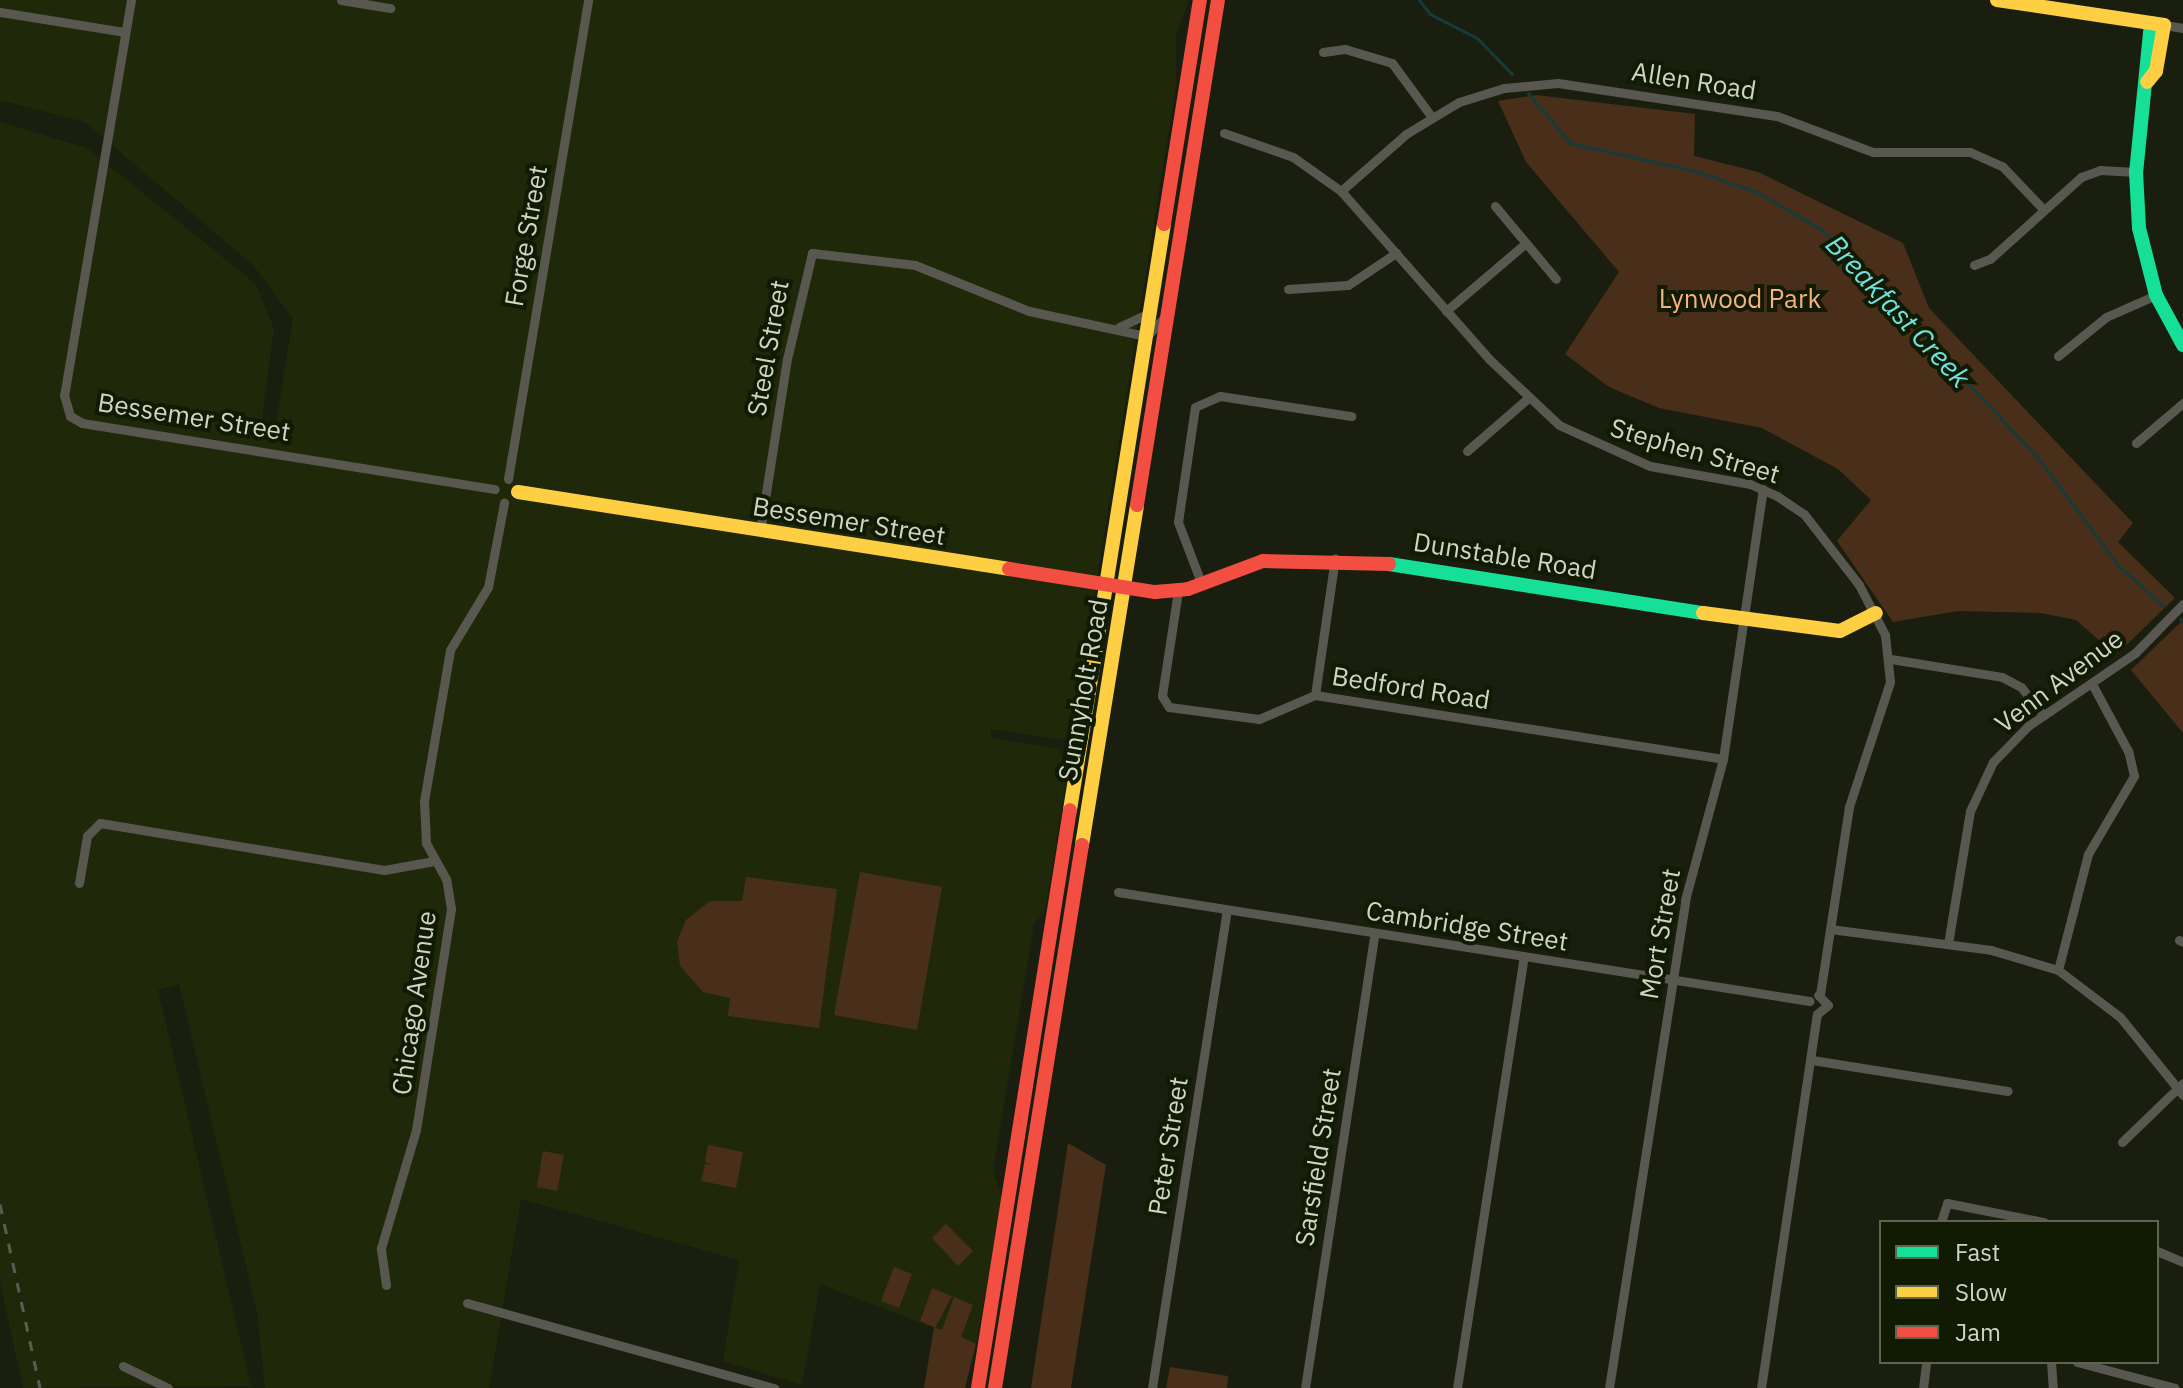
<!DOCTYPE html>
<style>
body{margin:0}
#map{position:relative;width:2183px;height:1388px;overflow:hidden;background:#191e0f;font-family:"IBM Plex Sans",sans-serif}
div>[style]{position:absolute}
.built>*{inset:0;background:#1f2909}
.green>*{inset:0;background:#492f19}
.stream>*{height:3px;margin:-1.5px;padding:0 1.5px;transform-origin:1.5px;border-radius:1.5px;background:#163c3a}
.street>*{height:9px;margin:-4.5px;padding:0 4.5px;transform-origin:4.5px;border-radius:4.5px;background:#585851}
.fast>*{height:14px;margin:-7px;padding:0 7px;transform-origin:7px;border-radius:7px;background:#16e098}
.slow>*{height:14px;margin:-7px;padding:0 7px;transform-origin:7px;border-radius:7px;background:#ffcf43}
.jam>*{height:14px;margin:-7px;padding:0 7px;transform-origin:7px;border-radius:7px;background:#f24e42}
.rail>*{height:3px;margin-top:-1.5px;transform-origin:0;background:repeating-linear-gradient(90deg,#5a5b52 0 10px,transparent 0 20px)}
span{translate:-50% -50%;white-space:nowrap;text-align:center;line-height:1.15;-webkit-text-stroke:8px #111a02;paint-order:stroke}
.street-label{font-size:26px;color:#cfd5c5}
.park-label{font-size:26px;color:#f6b17d}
.water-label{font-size:28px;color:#70e3e1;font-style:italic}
.legend{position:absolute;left:1879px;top:1220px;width:280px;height:144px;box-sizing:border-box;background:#111a02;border:2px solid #5d6550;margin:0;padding:10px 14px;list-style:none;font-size:24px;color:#cfd5c5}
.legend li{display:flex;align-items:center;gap:16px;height:40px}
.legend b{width:40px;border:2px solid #5d6550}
</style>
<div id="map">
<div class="built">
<i style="clip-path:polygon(0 0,1189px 0,1176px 35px,1176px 86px,1071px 741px,991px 729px,991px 738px,1061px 749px,1060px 755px,1070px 757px,1045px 911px,1034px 924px,993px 1170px,1002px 1198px,976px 1344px,820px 1284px,802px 1385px,723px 1361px,739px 1260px,521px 1199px,489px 1388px,265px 1388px,257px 1312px,179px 984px,158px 990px,251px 1386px,23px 1388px,0 1282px,0 122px,87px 148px,256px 284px,274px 329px,259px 439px,273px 441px,293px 319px,253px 265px,85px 122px,0 100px)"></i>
</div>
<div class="green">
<i style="clip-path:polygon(1536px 95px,1695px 114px,1694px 156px,1758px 172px,1903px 243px,1929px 308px,2133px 523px,2118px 542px,2175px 598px,2116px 655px,2076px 620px,2041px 613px,1958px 611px,1893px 622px,1837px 541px,1871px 500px,1838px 469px,1762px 428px,1659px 408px,1609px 387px,1565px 354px,1619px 272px,1526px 162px,1498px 101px)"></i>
<i style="clip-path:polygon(2183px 620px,2183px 733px,2131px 670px)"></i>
<i style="clip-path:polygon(860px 872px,942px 887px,917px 1030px,834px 1015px)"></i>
<i style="clip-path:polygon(746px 877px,837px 889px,819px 1028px,728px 1016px,730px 998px,703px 992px,680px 966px,677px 941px,686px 920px,710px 901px,742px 901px)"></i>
<i style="clip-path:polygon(1068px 1143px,1106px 1165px,1071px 1388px,1031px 1388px)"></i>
<i style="clip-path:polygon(708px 1145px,743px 1152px,736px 1188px,701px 1181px,705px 1164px,713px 1165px,705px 1162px)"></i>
<i style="clip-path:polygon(543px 1151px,564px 1155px,557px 1191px,537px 1187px)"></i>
<i style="clip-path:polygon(946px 1224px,973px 1251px,958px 1266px,932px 1238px)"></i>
<i style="clip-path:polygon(894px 1267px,912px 1274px,899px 1308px,881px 1301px)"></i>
<i style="clip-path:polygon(932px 1288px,952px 1296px,935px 1328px,942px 1330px,954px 1297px,973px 1305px,961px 1337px,976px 1344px,965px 1388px,924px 1388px,934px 1327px,920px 1321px)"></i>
<i style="clip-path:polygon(1170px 1367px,1228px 1376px,1227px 1388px,1166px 1388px)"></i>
</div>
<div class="stream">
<i style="left:1419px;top:0;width:18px;rotate:52deg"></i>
<i style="left:1430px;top:14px;width:53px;rotate:27.1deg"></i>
<i style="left:1477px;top:38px;width:50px;rotate:45.8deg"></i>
<i style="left:1528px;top:93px;width:65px;rotate:50deg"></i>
<i style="left:1570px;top:143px;width:128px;rotate:12.6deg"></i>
<i style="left:1695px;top:171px;width:65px;rotate:18.7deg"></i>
<i style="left:1757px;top:192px;width:75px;rotate:30.3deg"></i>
<i style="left:1822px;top:230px;width:314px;rotate:46.5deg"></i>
<i style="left:2038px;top:458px;width:132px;rotate:53.3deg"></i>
<i style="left:2117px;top:564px;width:62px;rotate:42.4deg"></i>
<i style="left:2180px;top:619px;width:4px;rotate:34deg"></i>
</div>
<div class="street">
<i style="left:131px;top:0;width:401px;rotate:99.6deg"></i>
<i style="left:64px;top:395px;width:22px;rotate:74deg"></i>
<i style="left:70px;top:416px;width:14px;rotate:30deg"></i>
<i style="left:82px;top:423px;width:418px;rotate:9.1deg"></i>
<i style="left:341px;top:0;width:50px;rotate:9.3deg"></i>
<i style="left:0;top:12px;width:127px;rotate:9.1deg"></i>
<i style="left:2164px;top:25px;width:19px;rotate:9deg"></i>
<i style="left:1323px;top:52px;width:22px;rotate:-8deg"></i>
<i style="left:1345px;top:49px;width:49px;rotate:16.6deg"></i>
<i style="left:1392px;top:63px;width:66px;rotate:53.7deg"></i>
<i style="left:1224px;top:133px;width:73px;rotate:19.2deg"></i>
<i style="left:1293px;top:157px;width:59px;rotate:35.3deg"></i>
<i style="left:1341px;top:191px;width:224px;rotate:48.6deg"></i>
<i style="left:1489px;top:359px;width:96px;rotate:43.3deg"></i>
<i style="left:1559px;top:425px;width:100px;rotate:24.3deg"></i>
<i style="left:1650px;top:466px;width:102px;rotate:10.2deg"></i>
<i style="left:1750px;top:484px;width:30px;rotate:24deg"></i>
<i style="left:1777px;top:496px;width:32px;rotate:34deg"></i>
<i style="left:1804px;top:514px;width:90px;rotate:52.2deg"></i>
<i style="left:1859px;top:585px;width:56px;rotate:62.5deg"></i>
<i style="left:1885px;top:635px;width:47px;rotate:83.9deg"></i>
<i style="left:1890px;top:682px;width:132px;rotate:108.2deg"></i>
<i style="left:1849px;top:807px;width:190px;rotate:98.8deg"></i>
<i style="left:1341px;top:191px;width:86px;rotate:-41.2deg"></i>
<i style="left:1406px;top:134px;width:62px;rotate:-31.1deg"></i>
<i style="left:1459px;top:102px;width:47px;rotate:-17.3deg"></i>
<i style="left:1504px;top:88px;width:54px;rotate:-5.3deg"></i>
<i style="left:1558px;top:83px;width:221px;rotate:8.6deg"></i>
<i style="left:1777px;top:116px;width:103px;rotate:20.6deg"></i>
<i style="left:1873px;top:152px;width:97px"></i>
<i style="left:1970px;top:152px;width:36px;rotate:24deg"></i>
<i style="left:2003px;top:167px;width:59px;rotate:46.4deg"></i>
<i style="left:1495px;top:206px;width:95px;rotate:50.1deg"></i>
<i style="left:1974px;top:265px;width:17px;rotate:-21deg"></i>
<i style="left:1990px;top:259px;width:122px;rotate:-42deg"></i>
<i style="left:2081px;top:177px;width:20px;rotate:-20deg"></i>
<i style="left:2100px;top:170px;width:36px;rotate:3deg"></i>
<i style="left:1288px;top:289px;width:60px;rotate:-3.8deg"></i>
<i style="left:1348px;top:285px;width:58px;rotate:-33.7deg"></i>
<i style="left:1446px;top:311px;width:105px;rotate:-40.4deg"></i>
<i style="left:1119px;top:327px;width:35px;rotate:-25deg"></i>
<i style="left:2058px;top:356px;width:62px;rotate:-39.1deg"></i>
<i style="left:2106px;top:317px;width:55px;rotate:-23.7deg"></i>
<i style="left:2136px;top:443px;width:62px;rotate:-40.4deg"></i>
<i style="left:1467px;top:451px;width:79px;rotate:-40.9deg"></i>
<i style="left:508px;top:479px;width:486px;rotate:-80.5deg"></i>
<i style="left:760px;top:531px;width:174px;rotate:-81.1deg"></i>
<i style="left:787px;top:359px;width:109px;rotate:-76.7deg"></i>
<i style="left:812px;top:253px;width:104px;rotate:6.6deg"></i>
<i style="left:915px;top:265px;width:123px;rotate:22deg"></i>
<i style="left:1029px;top:311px;width:109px;rotate:12.1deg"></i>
<i style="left:1136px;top:334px;width:12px;rotate:5deg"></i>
<i style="left:1148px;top:335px;width:22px;rotate:-47deg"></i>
<i style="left:1202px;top:585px;width:67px;rotate:-110.9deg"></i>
<i style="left:1178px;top:522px;width:116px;rotate:-81.6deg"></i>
<i style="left:1195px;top:407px;width:27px;rotate:-24deg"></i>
<i style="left:1220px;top:396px;width:133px;rotate:8.7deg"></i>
<i style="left:1178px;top:591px;width:106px;rotate:98.7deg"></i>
<i style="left:1162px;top:696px;width:13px;rotate:58deg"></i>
<i style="left:1169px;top:707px;width:91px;rotate:7.6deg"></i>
<i style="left:1259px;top:719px;width:61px;rotate:-23.2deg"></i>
<i style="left:1315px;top:695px;width:413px;rotate:8.9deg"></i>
<i style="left:1891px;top:659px;width:112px;rotate:9.2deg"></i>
<i style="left:2002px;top:677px;width:21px;rotate:28deg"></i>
<i style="left:2021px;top:687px;width:36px;rotate:52deg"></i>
<i style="left:1315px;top:695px;width:138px;rotate:-81.7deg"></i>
<i style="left:79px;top:883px;width:48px;rotate:-80.3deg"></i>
<i style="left:87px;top:836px;width:18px;rotate:-45deg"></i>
<i style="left:100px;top:823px;width:288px;rotate:9.4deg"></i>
<i style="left:384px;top:870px;width:51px;rotate:-10.2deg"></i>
<i style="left:1118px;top:892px;width:700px;rotate:8.96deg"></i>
<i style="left:1830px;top:929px;width:162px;rotate:7.4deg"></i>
<i style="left:1991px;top:950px;width:70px;rotate:16.6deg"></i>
<i style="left:2058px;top:970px;width:78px;rotate:37.2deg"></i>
<i style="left:2120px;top:1017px;width:100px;rotate:51.1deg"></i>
<i style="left:2179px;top:940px;width:4px;rotate:27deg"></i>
<i style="left:1948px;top:944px;width:135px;rotate:-80.6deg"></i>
<i style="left:1970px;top:811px;width:54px;rotate:-64.9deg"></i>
<i style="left:1993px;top:762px;width:50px;rotate:-45.8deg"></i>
<i style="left:2028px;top:726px;width:130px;rotate:-34.3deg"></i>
<i style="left:2135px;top:653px;width:69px;rotate:-45.6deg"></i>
<i style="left:2058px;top:970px;width:120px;rotate:-75.5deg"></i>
<i style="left:2088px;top:854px;width:91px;rotate:-59.5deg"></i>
<i style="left:2134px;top:776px;width:26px;rotate:-103deg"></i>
<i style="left:2128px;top:751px;width:76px;rotate:-118.2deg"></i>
<i style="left:1817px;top:1014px;width:14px;rotate:-39deg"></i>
<i style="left:1828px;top:1005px;width:14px;rotate:-135deg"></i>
<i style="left:1812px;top:1060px;width:198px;rotate:9deg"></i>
<i style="left:2122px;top:1142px;width:85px;rotate:-44deg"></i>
<i style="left:1941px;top:1222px;width:20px;rotate:-72deg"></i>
<i style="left:1947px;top:1203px;width:99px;rotate:11.1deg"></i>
<i style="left:2157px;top:1251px;width:28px;rotate:23deg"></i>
<i style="left:386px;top:1285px;width:37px;rotate:-98deg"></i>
<i style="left:381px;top:1248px;width:123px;rotate:-73.5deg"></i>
<i style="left:416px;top:1130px;width:224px;rotate:-81deg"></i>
<i style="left:451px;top:909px;width:30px;rotate:-99deg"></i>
<i style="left:446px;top:879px;width:41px;rotate:-119.1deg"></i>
<i style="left:426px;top:843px;width:42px;rotate:-92.7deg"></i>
<i style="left:424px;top:801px;width:153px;rotate:-80.2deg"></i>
<i style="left:450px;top:650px;width:74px;rotate:-58.9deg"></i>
<i style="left:488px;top:587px;width:86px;rotate:-79.2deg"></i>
<i style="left:467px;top:1303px;width:319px;rotate:15.5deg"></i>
<i style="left:2051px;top:1362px;width:26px;rotate:86deg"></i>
<i style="left:2077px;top:1362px;width:101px;rotate:14.9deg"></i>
<i style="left:123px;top:1366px;width:50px;rotate:26.1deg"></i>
<i style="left:1152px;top:1388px;width:484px;rotate:-81.1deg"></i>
<i style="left:1305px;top:1388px;width:460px;rotate:-81.3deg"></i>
<i style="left:1457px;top:1388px;width:436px;rotate:-81.2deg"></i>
<i style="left:1609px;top:1388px;width:494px;rotate:-81.1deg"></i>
<i style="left:1685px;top:900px;width:146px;rotate:-74.9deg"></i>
<i style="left:1723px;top:759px;width:273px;rotate:-81.6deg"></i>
<i style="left:1761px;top:1388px;width:378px;rotate:-81.5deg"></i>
<i style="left:1923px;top:1388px;width:26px;rotate:-83deg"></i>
</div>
<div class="fast">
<i style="left:2151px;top:23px;width:150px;rotate:95.7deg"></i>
<i style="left:2136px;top:172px;width:56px;rotate:86.9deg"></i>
<i style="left:2139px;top:228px;width:69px;rotate:75.8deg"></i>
<i style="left:2156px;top:295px;width:57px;rotate:61.6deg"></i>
<i style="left:1389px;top:564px;width:318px;rotate:8.9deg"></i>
</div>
<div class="slow">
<i style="left:1997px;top:0;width:169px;rotate:8.5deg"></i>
<i style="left:2164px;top:25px;width:47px;rotate:99.9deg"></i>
<i style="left:2156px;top:71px;width:14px;rotate:129deg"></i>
<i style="left:518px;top:492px;width:497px;rotate:8.9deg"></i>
<i style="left:1703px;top:613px;width:138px;rotate:7.5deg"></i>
<i style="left:1840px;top:631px;width:40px;rotate:-26.6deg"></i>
<i style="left:1070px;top:810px;width:593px;rotate:-80.89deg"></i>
<i style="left:1082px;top:845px;width:344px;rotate:-80.8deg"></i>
</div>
<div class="jam">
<i style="left:1164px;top:224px;width:227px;rotate:-80.9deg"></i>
<i style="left:1137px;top:505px;width:511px;rotate:-80.89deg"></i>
<i style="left:1009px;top:569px;width:148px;rotate:9deg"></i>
<i style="left:1155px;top:592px;width:33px;rotate:-5deg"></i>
<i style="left:1188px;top:589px;width:80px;rotate:-20.5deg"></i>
<i style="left:1263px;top:561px;width:126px;rotate:1.4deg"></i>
<i style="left:978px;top:1388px;width:585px;rotate:-80.96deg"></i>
<i style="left:995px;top:1388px;width:550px;rotate:-80.9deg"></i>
</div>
<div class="rail">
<i style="left:0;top:1204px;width:188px;rotate:77.7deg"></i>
</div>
<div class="street-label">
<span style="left:1694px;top:81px;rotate:9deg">Allen Road</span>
<span style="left:526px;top:236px;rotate:-80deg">Forge Street</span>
<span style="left:768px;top:348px;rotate:-80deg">Steel Street</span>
<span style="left:194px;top:417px;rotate:9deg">Bessemer Street</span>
<span style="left:1695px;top:451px;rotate:16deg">Stephen Street</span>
<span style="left:849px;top:521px;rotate:9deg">Bessemer Street</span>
<span style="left:1505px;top:556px;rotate:9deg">Dunstable Road</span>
<span style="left:2059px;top:681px;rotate:-37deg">Venn Avenue</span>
<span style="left:1411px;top:688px;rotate:9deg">Bedford Road</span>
<span style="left:1083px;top:690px;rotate:-80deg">Sunnyholt Road</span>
<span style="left:1467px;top:926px;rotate:9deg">Cambridge Street</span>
<span style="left:1660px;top:934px;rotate:-80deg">Mort Street</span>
<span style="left:414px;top:1003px;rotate:-82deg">Chicago Avenue</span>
<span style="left:1168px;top:1146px;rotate:-81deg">Peter Street</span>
<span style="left:1318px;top:1157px;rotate:-81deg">Sarsfield Street</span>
</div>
<div class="park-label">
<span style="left:1740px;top:299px">Lynwood Park</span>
</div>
<div class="water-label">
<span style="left:1898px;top:311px;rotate:47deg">Breakfast Creek</span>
</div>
<ul class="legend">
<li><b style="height:10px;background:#16e098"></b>Fast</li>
<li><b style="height:10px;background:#ffcf43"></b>Slow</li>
<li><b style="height:10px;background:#f24e42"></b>Jam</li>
</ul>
</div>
